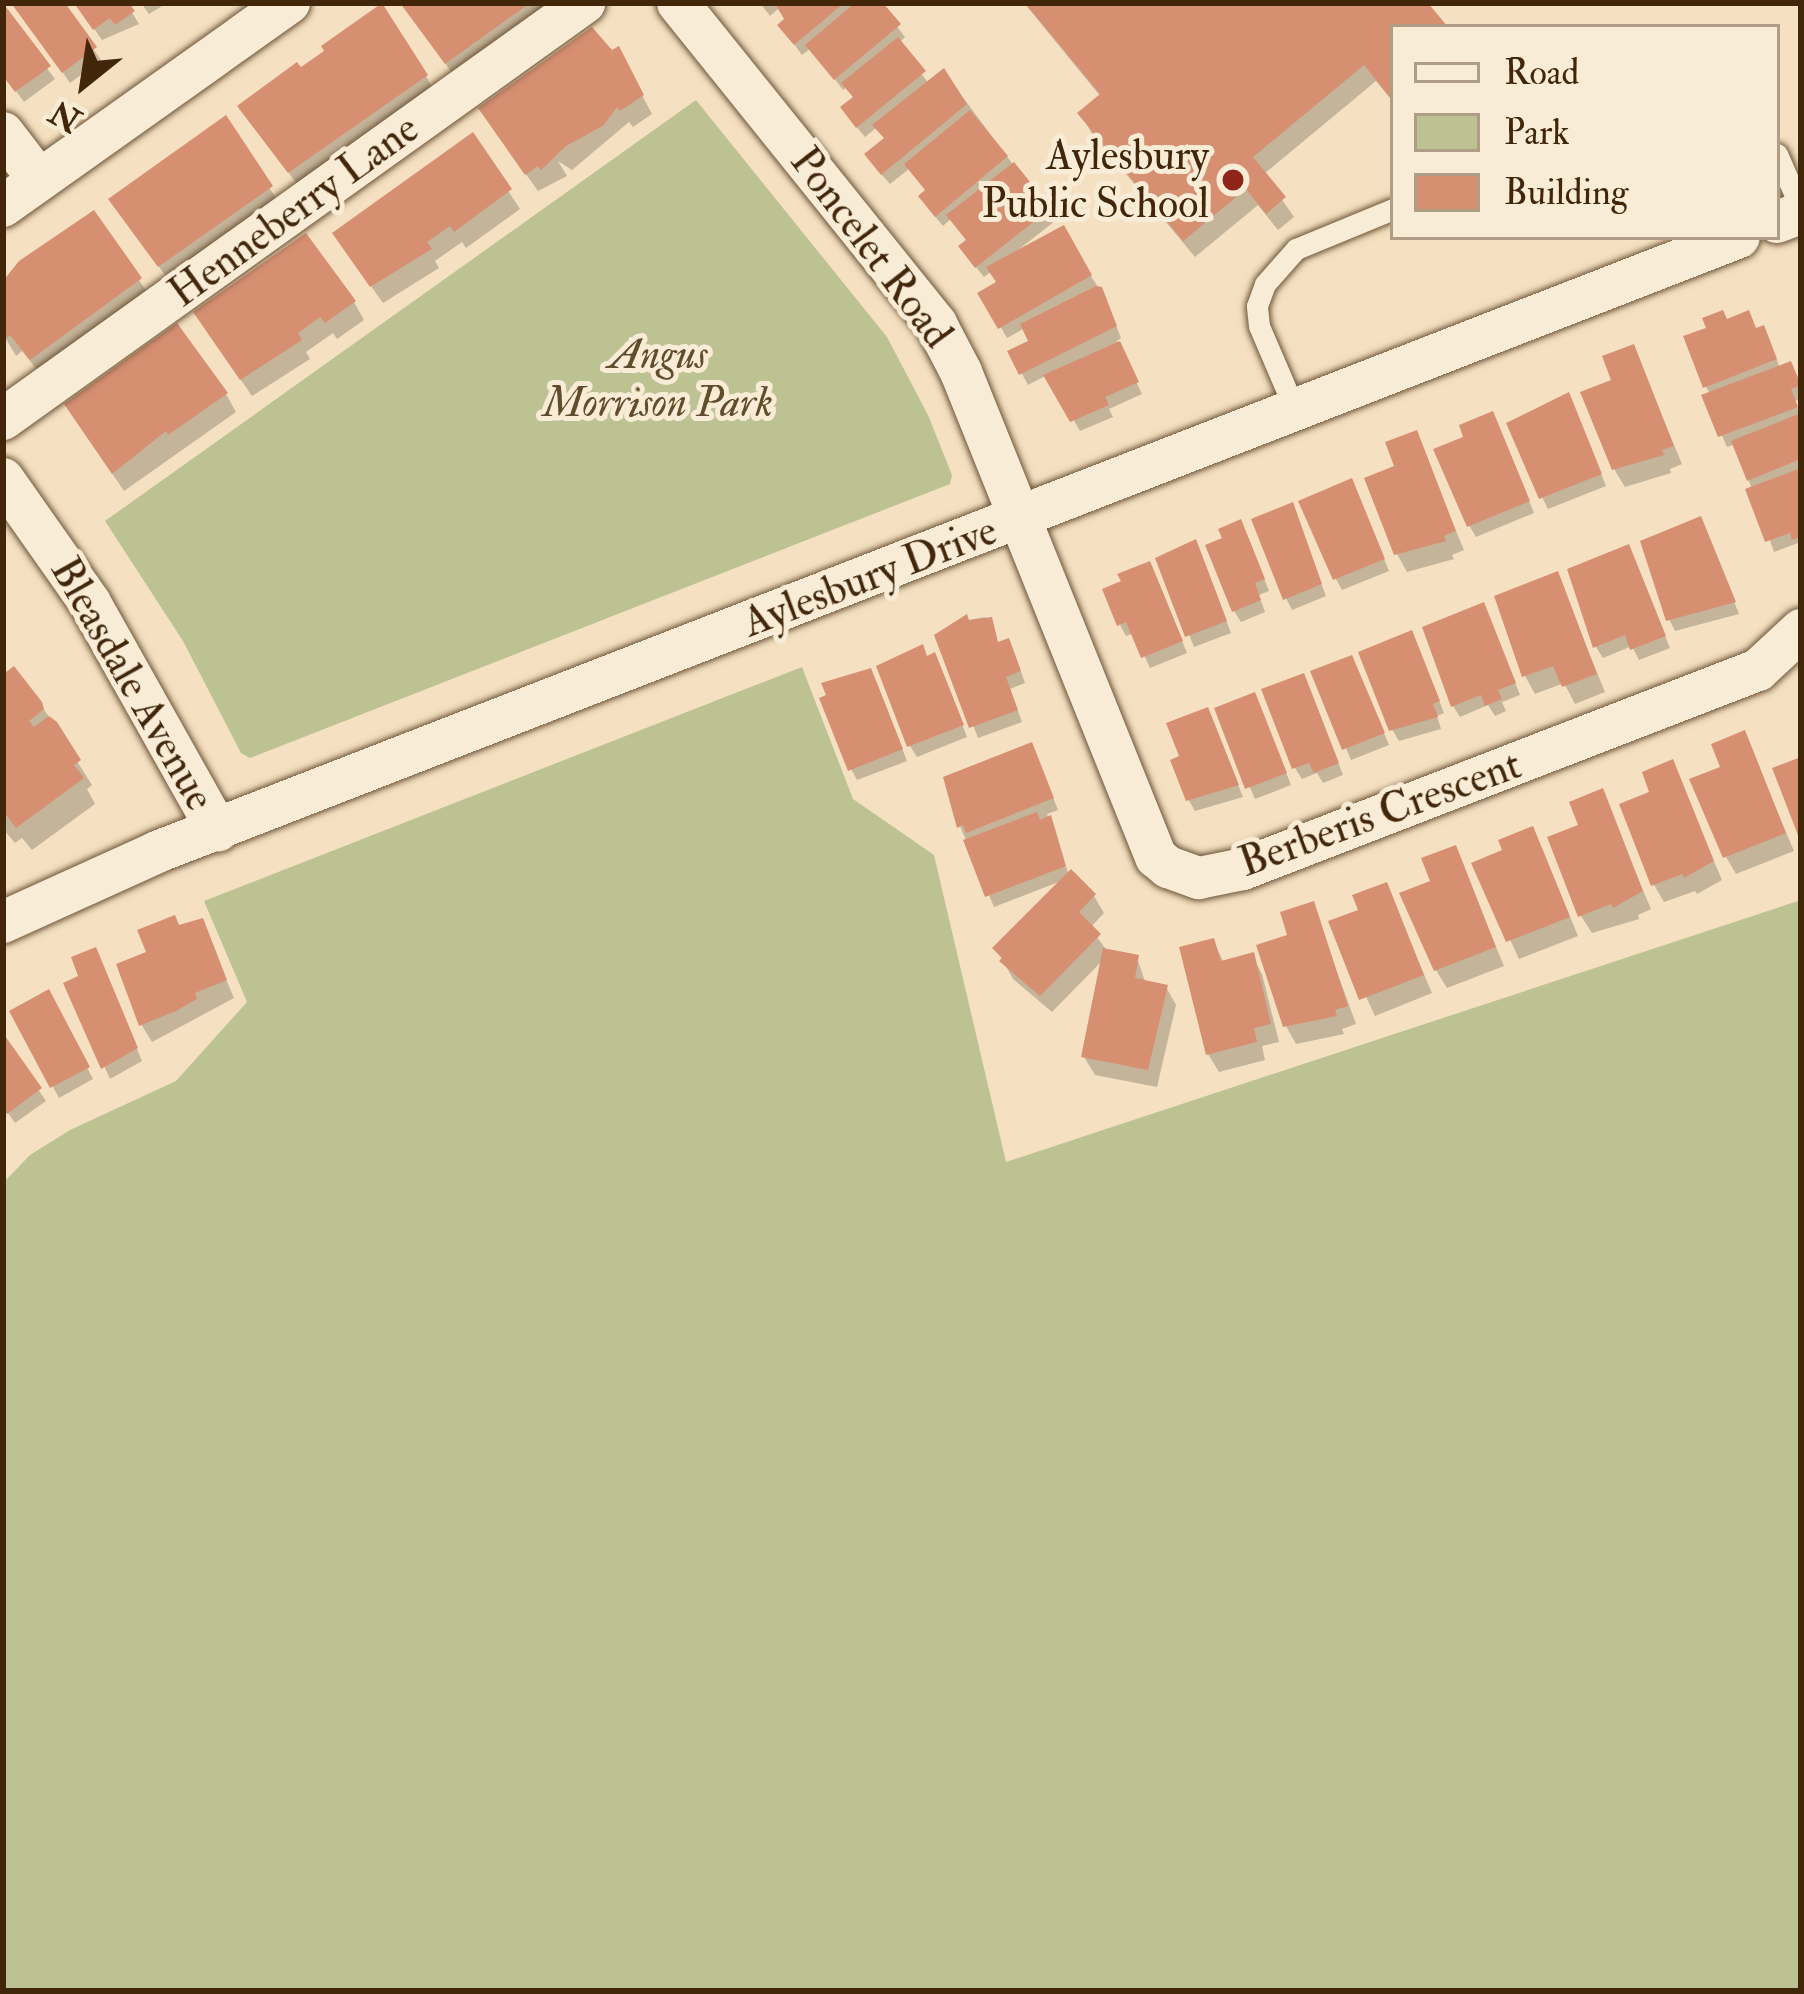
<!DOCTYPE html>
<style>
body{margin:0}
#map{position:relative;width:1804px;height:1994px;overflow:hidden;background:#f5e1c1;font-family:"IM FELL Double Pica",serif}
div>[style]{position:absolute}
.green>*{inset:0;background:#bcc292}
.shadow>*{inset:0;background:#0003}
.building>*{inset:0;background:#d78f72}
.roads{filter:drop-shadow(0 0 3px #6e5538) drop-shadow(0 0 3px #6e5538)}
.service>*{height:21px;margin:-10.5px;padding:0 10.5px;transform-origin:10.5px;border-radius:10.5px;background:#f8ecd7}
.minor>*{height:42px;margin:-21px;padding:0 21px;transform-origin:21px;border-radius:21px;background:#f8ecd7}
.dots>*{width:33px;height:33px;translate:-50% -50%;box-sizing:border-box;border:6px solid #f8ecd7;border-radius:50%}
span{translate:-50% -50%;white-space:nowrap;text-align:center;line-height:1.15;-webkit-text-stroke:10px #f8ecd7;paint-order:stroke}
.poi-label{font-size:42px;color:#41260a}
.right{translate:-100% -50%;text-align:right}
.street-label{font-size:42px;color:#41260a}
.park-label{font-size:42px;color:#604d2c;font-style:italic}
.frame{position:absolute;inset:0;border:6px solid #41260a;pointer-events:none}
.legend{position:absolute;left:1390px;top:24px;width:390px;height:216px;box-sizing:border-box;background:#f8ecd7;border:3px solid #af9d85;margin:0;padding:15px 21px;list-style:none;font-size:36px;color:#41260a}
.legend li{display:flex;align-items:center;gap:24px;height:60px}
.legend b{width:60px;border:3px solid #af9d85}
.north{position:absolute;left:24px;top:24px;width:120px;height:120px;-webkit-text-stroke:9px #f8ecd7;paint-order:stroke;rotate:210deg;font-size:33px;font-weight:700;line-height:48px;text-align:center;color:#41260a}
.north::after{content:'';display:block;margin:auto;width:42px;height:54px;background:#41260a;clip-path:polygon(50% 0,100% 100%,50% 72%,0 100%)}
</style>
<div id="map">
<div class="green">
<i style="clip-path:polygon(696px 100px,887px 337px,928px 415px,952px 475px,950px 484px,250px 758px,241px 753px,183px 641px,105px 521px)"></i>
<i style="clip-path:polygon(802px 667px,853px 799px,934px 855px,1006px 1162px,1801px 900px,1801px 1991px,3px 1991px,3px 1183px,30px 1155px,70px 1130px,176px 1081px,247px 1002px,204px 901px)"></i>
</div>
<div class="shadow">
<i style="clip-path:polygon(15px 3px,61px 3px,101px 60px,70px 83px)"></i>
<i style="clip-path:polygon(76px 3px,126px 3px,139px 24px,102px 40px)"></i>
<i style="clip-path:polygon(141px 3px,167px 3px,149px 14px)"></i>
<i style="clip-path:polygon(402px 3px,565px 3px,457px 80px)"></i>
<i style="clip-path:polygon(760px 3px,879px 3px,905px 37px,899px 43px,929px 84px,944px 72px,1055px 221px,1018px 250px,1063px 230px,1107px 302px,1121px 338px,1117px 341px,1142px 394px,1109px 409px,1113px 417px,1080px 431px,1047px 375px,1028px 385px,1011px 353px,1032px 343px,1025px 328px,1007px 338px,982px 294px,1000px 284px,992px 271px,984px 277px,969px 258px,969px 242px,952px 218px,943px 226px,928px 208px,927px 192px,910px 168px,890px 184px,874px 166px,886px 141px,877px 127px,865px 137px,850px 119px,855px 99px,846px 87px,843px 90px,811px 48px,802px 55px,781px 26px,786px 21px,778px 9px,770px 16px)"></i>
<i style="clip-path:polygon(1024px 3px,1424px 3px,1444px 27px,1393px 27px,1393px 102px,1376px 81px,1264px 174px,1294px 217px,1278px 230px,1258px 205px,1195px 257px,1091px 132px,1081px 114px,1101px 97px)"></i>
<i style="clip-path:polygon(3px 10px,55px 79px,24px 102px,3px 73px)"></i>
<i style="clip-path:polygon(618px 50px,652px 114px,633px 127px,629px 122px,572px 170px,558px 161px,567px 176px,538px 191px,492px 127px)"></i>
<i style="clip-path:polygon(300px 71px,426px 76px,436px 94px,301px 189px,252px 125px)"></i>
<i style="clip-path:polygon(225px 119px,281px 206px,171px 283px,122px 217px)"></i>
<i style="clip-path:polygon(472px 136px,520px 209px,466px 248px,462px 242px,435px 261px,439px 268px,383px 303px,347px 252px)"></i>
<i style="clip-path:polygon(139px 280px,150px 297px,42px 376px,22px 351px,16px 356px,3px 334px,3px 282px)"></i>
<i style="clip-path:polygon(354px 302px,364px 320px,337px 339px,333px 333px,306px 352px,310px 359px,252px 396px,207px 331px)"></i>
<i style="clip-path:polygon(1727px 322px,1769px 340px,1780px 368px,1797px 376px,1801px 387px,1801px 399px,1795px 401px,1801px 417px,1801px 549px,1798px 543px,1774px 552px,1736px 444px,1727px 447px,1705px 397px,1711px 395px,1706px 387px)"></i>
<i style="clip-path:polygon(1633px 347px,1682px 464px,1670px 469px,1671px 473px,1625px 487px,1614px 469px,1615px 381px)"></i>
<i style="clip-path:polygon(226px 394px,236px 412px,124px 491px,78px 423px)"></i>
<i style="clip-path:polygon(1574px 407px,1606px 486px,1548px 509px,1542px 497px)"></i>
<i style="clip-path:polygon(1498px 426px,1534px 513px,1476px 537px,1469px 525px)"></i>
<i style="clip-path:polygon(1415px 433px,1464px 550px,1452px 555px,1454px 559px,1407px 572px,1397px 554px,1398px 468px)"></i>
<i style="clip-path:polygon(1357px 493px,1389px 571px,1342px 590px,1336px 579px)"></i>
<i style="clip-path:polygon(1292px 506px,1326px 596px,1292px 610px,1286px 598px)"></i>
<i style="clip-path:polygon(1706px 531px,1739px 614px,1675px 631px,1669px 619px)"></i>
<i style="clip-path:polygon(1247px 534px,1269px 591px,1259px 595px,1265px 612px,1241px 622px,1234px 611px)"></i>
<i style="clip-path:polygon(1201px 554px,1231px 633px,1194px 647px,1159px 559px)"></i>
<i style="clip-path:polygon(1634px 559px,1670px 648px,1639px 660px,1632px 646px,1603px 658px,1596px 647px)"></i>
<i style="clip-path:polygon(1557px 575px,1605px 692px,1575px 704px,1564px 683px,1535px 694px,1525px 676px)"></i>
<i style="clip-path:polygon(1156px 576px,1187px 653px,1150px 668px,1134px 633px,1126px 636px,1120px 625px)"></i>
<i style="clip-path:polygon(985px 617px,998px 645px,1014px 652px,1025px 683px,1010px 689px,1022px 722px,978px 738px,938px 636px,953px 623px)"></i>
<i style="clip-path:polygon(1489px 617px,1520px 695px,1502px 702px,1506px 711px,1495px 716px,1488px 705px,1460px 717px,1453px 706px)"></i>
<i style="clip-path:polygon(1417px 645px,1444px 713px,1437px 716px,1441px 729px,1399px 741px,1392px 729px)"></i>
<i style="clip-path:polygon(927px 659px,940px 667px,967px 737px,917px 757px,910px 746px)"></i>
<i style="clip-path:polygon(1357px 670px,1389px 745px,1351px 760px,1314px 673px)"></i>
<i style="clip-path:polygon(3px 673px,40px 703px,92px 785px,87px 789px,95px 804px,32px 850px,22px 838px,15px 843px,3px 829px)"></i>
<i style="clip-path:polygon(877px 683px,907px 761px,857px 780px,851px 769px)"></i>
<i style="clip-path:polygon(1309px 688px,1343px 775px,1323px 783px,1317px 773px,1302px 779px,1295px 768px)"></i>
<i style="clip-path:polygon(1260px 707px,1291px 785px,1255px 799px,1217px 710px)"></i>
<i style="clip-path:polygon(1213px 722px,1243px 797px,1195px 811px,1188px 799px)"></i>
<i style="clip-path:polygon(1744px 734px,1794px 851px,1736px 874px,1726px 857px)"></i>
<i style="clip-path:polygon(1037px 757px,1058px 810px,1047px 814px,1069px 875px,1094px 896px,1104px 913px,1090px 928px,1108px 952px,1137px 958px,1146px 984px,1166px 987px,1176px 1005px,1157px 1087px,1095px 1075px,1084px 1057px,1103px 960px,1052px 1012px,1013px 979px,996px 948px,1064px 880px,994px 907px,960px 826px)"></i>
<i style="clip-path:polygon(1672px 763px,1722px 880px,1697px 894px,1695px 891px,1664px 902px,1654px 885px,1653px 794px)"></i>
<i style="clip-path:polygon(1601px 792px,1651px 909px,1638px 915px,1639px 919px,1592px 933px,1581px 916px,1582px 827px)"></i>
<i style="clip-path:polygon(1542px 848px,1578px 936px,1519px 959px,1475px 864px)"></i>
<i style="clip-path:polygon(1455px 849px,1504px 966px,1447px 988px,1436px 970px,1434px 882px)"></i>
<i style="clip-path:polygon(1386px 886px,1432px 993px,1375px 1016px,1332px 923px,1362px 911px)"></i>
<i style="clip-path:polygon(1312px 904px,1356px 1024px,1342px 1029px,1344px 1034px,1296px 1044px,1286px 1026px,1291px 937px)"></i>
<i style="clip-path:polygon(201px 921px,234px 998px,152px 1042px,141px 1024px,149px 953px,179px 928px)"></i>
<i style="clip-path:polygon(1213px 941px,1224px 963px,1252px 956px,1262px 974px,1279px 1042px,1262px 1046px,1265px 1060px,1219px 1072px,1208px 1054px)"></i>
<i style="clip-path:polygon(101px 962px,142px 1061px,110px 1079px,67px 984px)"></i>
<i style="clip-path:polygon(48px 993px,93px 1079px,59px 1098px,13px 1012px)"></i>
<i style="clip-path:polygon(3px 1038px,46px 1101px,15px 1123px,3px 1106px)"></i>
</div>
<div class="building">
<i style="clip-path:polygon(3px 3px,51px 66px,15px 92px,3px 76px)"></i>
<i style="clip-path:polygon(11px 3px,65px 3px,97px 47px,62px 73px)"></i>
<i style="clip-path:polygon(74px 3px,129px 3px,135px 11px,115px 25px,110px 18px,93px 30px)"></i>
<i style="clip-path:polygon(382px 3px,428px 75px,288px 173px,237px 106px,297px 62px,301px 67px,324px 51px,321px 46px)"></i>
<i style="clip-path:polygon(400px 3px,530px 3px,445px 64px)"></i>
<i style="clip-path:polygon(775px 3px,844px 3px,794px 45px,777px 25px,784px 19px)"></i>
<i style="clip-path:polygon(855px 3px,883px 3px,901px 24px,834px 80px,805px 45px)"></i>
<i style="clip-path:polygon(1025px 3px,1428px 3px,1448px 27px,1393px 27px,1393px 101px,1364px 65px,1253px 157px,1286px 197px,1266px 214px,1246px 189px,1183px 241px,1077px 113px,1100px 94px)"></i>
<i style="clip-path:polygon(592px 27px,612px 50px,619px 46px,644px 95px,620px 111px,617px 107px,604px 125px,566px 146px,541px 170px,538px 166px,525px 175px,478px 108px)"></i>
<i style="clip-path:polygon(898px 37px,926px 71px,856px 128px,840px 107px,853px 97px,841px 83px)"></i>
<i style="clip-path:polygon(944px 68px,967px 104px,881px 175px,864px 154px,884px 138px,872px 125px)"></i>
<i style="clip-path:polygon(970px 110px,1008px 156px,935px 217px,918px 196px,925px 190px,904px 164px)"></i>
<i style="clip-path:polygon(226px 115px,273px 186px,158px 267px,108px 199px)"></i>
<i style="clip-path:polygon(473px 132px,512px 189px,454px 232px,450px 226px,427px 242px,432px 249px,370px 287px,332px 233px)"></i>
<i style="clip-path:polygon(1014px 162px,1051px 208px,975px 268px,958px 246px,966px 240px,946px 215px)"></i>
<i style="clip-path:polygon(94px 210px,142px 278px,30px 360px,10px 335px,3px 340px,3px 281px,19px 261px)"></i>
<i style="clip-path:polygon(1064px 225px,1092px 275px,998px 329px,977px 293px,996px 282px,986px 267px)"></i>
<i style="clip-path:polygon(306px 233px,356px 301px,325px 323px,320px 317px,298px 333px,302px 340px,240px 380px,193px 312px)"></i>
<i style="clip-path:polygon(1096px 286px,1102px 287px,1117px 326px,1019px 375px,1007px 351px,1028px 341px,1020px 324px)"></i>
<i style="clip-path:polygon(1723px 310px,1727px 319px,1749px 310px,1756px 328px,1764px 325px,1777px 359px,1703px 388px,1683px 336px,1706px 328px,1702px 318px)"></i>
<i style="clip-path:polygon(177px 323px,228px 393px,168px 435px,166px 431px,112px 474px,64px 404px)"></i>
<i style="clip-path:polygon(1120px 341px,1139px 382px,1105px 397px,1109px 405px,1070px 422px,1043px 375px)"></i>
<i style="clip-path:polygon(1634px 344px,1674px 446px,1662px 450px,1664px 455px,1612px 470px,1580px 392px,1611px 380px,1602px 356px)"></i>
<i style="clip-path:polygon(1791px 361px,1801px 385px,1791px 389px,1798px 407px,1718px 437px,1701px 395px)"></i>
<i style="clip-path:polygon(1569px 392px,1602px 474px,1539px 499px,1506px 423px)"></i>
<i style="clip-path:polygon(1493px 411px,1530px 501px,1467px 527px,1433px 449px,1463px 437px,1459px 425px)"></i>
<i style="clip-path:polygon(1801px 413px,1801px 459px,1747px 481px,1731px 441px)"></i>
<i style="clip-path:polygon(1417px 430px,1456px 531px,1444px 536px,1446px 541px,1394px 555px,1364px 478px,1394px 466px,1385px 442px)"></i>
<i style="clip-path:polygon(1801px 468px,1801px 537px,1792px 540px,1790px 533px,1765px 542px,1745px 489px)"></i>
<i style="clip-path:polygon(1352px 478px,1385px 559px,1333px 580px,1298px 501px)"></i>
<i style="clip-path:polygon(1293px 502px,1322px 584px,1283px 600px,1251px 519px)"></i>
<i style="clip-path:polygon(1701px 516px,1736px 602px,1666px 621px,1640px 541px)"></i>
<i style="clip-path:polygon(1241px 519px,1265px 579px,1255px 583px,1261px 600px,1232px 612px,1205px 545px,1222px 538px,1218px 529px)"></i>
<i style="clip-path:polygon(1196px 539px,1227px 621px,1185px 637px,1155px 558px)"></i>
<i style="clip-path:polygon(1629px 544px,1666px 636px,1630px 650px,1625px 635px,1593px 648px,1567px 569px)"></i>
<i style="clip-path:polygon(1150px 561px,1183px 641px,1141px 658px,1126px 622px,1117px 626px,1102px 589px,1121px 581px,1117px 574px)"></i>
<i style="clip-path:polygon(1558px 571px,1597px 674px,1562px 687px,1553px 666px,1522px 677px,1494px 596px)"></i>
<i style="clip-path:polygon(1484px 602px,1516px 683px,1498px 690px,1502px 699px,1485px 706px,1481px 695px,1451px 707px,1422px 627px)"></i>
<i style="clip-path:polygon(967px 614px,969px 620px,992px 617px,998px 642px,1009px 638px,1021px 671px,1006px 677px,1018px 710px,969px 728px,934px 635px)"></i>
<i style="clip-path:polygon(1412px 630px,1440px 701px,1433px 704px,1438px 717px,1389px 731px,1358px 652px)"></i>
<i style="clip-path:polygon(923px 644px,927px 656px,935px 652px,964px 725px,907px 747px,876px 666px)"></i>
<i style="clip-path:polygon(1352px 655px,1385px 733px,1342px 750px,1310px 671px)"></i>
<i style="clip-path:polygon(14px 666px,42px 702px,44px 709px,29px 721px,34px 727px,49px 716px,57px 722px,81px 760px,74px 765px,84px 778px,16px 828px,7px 816px,3px 818px,3px 668px,6px 672px)"></i>
<i style="clip-path:polygon(871px 668px,903px 749px,848px 771px,819px 698px,826px 695px,821px 683px)"></i>
<i style="clip-path:polygon(1304px 673px,1339px 763px,1314px 773px,1309px 763px,1292px 769px,1261px 689px)"></i>
<i style="clip-path:polygon(1255px 692px,1287px 773px,1245px 789px,1214px 708px)"></i>
<i style="clip-path:polygon(1208px 707px,1239px 785px,1186px 801px,1170px 760px,1179px 756px,1166px 723px)"></i>
<i style="clip-path:polygon(1745px 730px,1786px 833px,1723px 858px,1689px 779px,1720px 767px,1711px 744px)"></i>
<i style="clip-path:polygon(1032px 742px,1054px 798px,966px 833px,963px 825px,957px 828px,943px 777px)"></i>
<i style="clip-path:polygon(1801px 757px,1801px 843px,1772px 768px)"></i>
<i style="clip-path:polygon(1673px 759px,1714px 861px,1684px 878px,1682px 874px,1651px 886px,1619px 804px,1649px 792px,1642px 772px)"></i>
<i style="clip-path:polygon(1603px 788px,1643px 891px,1613px 908px,1611px 904px,1578px 917px,1547px 837px,1578px 825px,1569px 802px)"></i>
<i style="clip-path:polygon(1037px 812px,1040px 820px,1051px 815px,1066px 866px,985px 897px,963px 840px)"></i>
<i style="clip-path:polygon(1533px 826px,1570px 917px,1506px 942px,1471px 863px,1502px 850px,1498px 840px)"></i>
<i style="clip-path:polygon(1456px 845px,1496px 947px,1434px 971px,1399px 893px,1430px 881px,1421px 858px)"></i>
<i style="clip-path:polygon(1071px 869px,1096px 894px,1079px 912px,1101px 934px,1040px 996px,999px 961px,1002px 958px,992px 948px)"></i>
<i style="clip-path:polygon(1387px 882px,1424px 975px,1359px 1000px,1328px 921px,1358px 910px,1352px 895px)"></i>
<i style="clip-path:polygon(1314px 901px,1348px 1006px,1335px 1010px,1337px 1016px,1283px 1027px,1256px 945px,1287px 935px,1280px 912px)"></i>
<i style="clip-path:polygon(175px 915px,179px 925px,203px 918px,227px 980px,195px 993px,197px 999px,176px 1011px,139px 1026px,116px 964px,146px 952px,137px 930px)"></i>
<i style="clip-path:polygon(1214px 938px,1221px 961px,1254px 952px,1271px 1024px,1254px 1028px,1257px 1042px,1206px 1055px,1179px 947px)"></i>
<i style="clip-path:polygon(96px 947px,138px 1048px,101px 1069px,63px 983px,78px 976px,71px 957px)"></i>
<i style="clip-path:polygon(1103px 948px,1139px 955px,1135px 978px,1168px 985px,1148px 1070px,1081px 1057px)"></i>
<i style="clip-path:polygon(49px 989px,90px 1067px,50px 1088px,9px 1011px)"></i>
<i style="clip-path:polygon(3px 1033px,42px 1088px,7px 1114px,3px 1109px)"></i>
</div>
<div class="roads">
<div class="service">
<i style="left:1777px;top:154px;width:60px;rotate:66.4deg"></i>
<i style="left:1295px;top:410px;width:91px;rotate:-113.2deg"></i>
<i style="left:1259px;top:326px;width:20px;rotate:-96deg"></i>
<i style="left:1257px;top:306px;width:23px;rotate:-70deg"></i>
<i style="left:1265px;top:284px;width:47px;rotate:-48.5deg"></i>
<i style="left:1296px;top:249px;width:105px;rotate:-22.4deg"></i>
</div>
<div class="minor">
<i style="left:678px;top:3px;width:412px;rotate:51.2deg"></i>
<i style="left:936px;top:324px;width:54px;rotate:62.5deg"></i>
<i style="left:961px;top:372px;width:523px;rotate:68.1deg"></i>
<i style="left:1156px;top:857px;width:16px;rotate:40deg"></i>
<i style="left:1168px;top:867px;width:33px;rotate:20deg"></i>
<i style="left:1199px;top:878px;width:45px;rotate:-11.6deg"></i>
<i style="left:1243px;top:869px;width:552px;rotate:-21.13deg"></i>
<i style="left:1758px;top:670px;width:59px;rotate:-42.9deg"></i>
<i style="left:3px;top:133px;width:59px;rotate:52.5deg"></i>
<i style="left:3px;top:206px;width:351px;rotate:-35.4deg"></i>
<i style="left:1777px;top:222px;width:26px;rotate:-21deg"></i>
<i style="left:3px;top:419px;width:715px;rotate:-35.6deg"></i>
<i style="left:3px;top:479px;width:151px;rotate:54.9deg"></i>
<i style="left:90px;top:603px;width:261px;rotate:60.7deg"></i>
<i style="left:3px;top:922px;width:169px;rotate:-24.4deg"></i>
<i style="left:157px;top:852px;width:1697px;rotate:-21.24deg"></i>
</div>
</div>
<div class="dots">
<i style="left:1233px;top:180px;background:#8f2418"></i>
</div>
<div class="poi-label">
<span class="right" style="left:1209px;top:180px">Aylesbury<br>Public School</span>
</div>
<div class="street-label">
<span style="left:294px;top:211px;rotate:-36deg">Henneberry Lane</span>
<span style="left:871px;top:248px;rotate:53deg">Poncelet Road</span>
<span style="left:870px;top:577px;rotate:-21deg">Aylesbury Drive</span>
<span style="left:132px;top:684px;rotate:60deg">Bleasdale Avenue</span>
<span style="left:1380px;top:814px;rotate:-20deg">Berberis Crescent</span>
</div>
<div class="park-label">
<span style="left:658px;top:379px">Angus<br>Morrison Park</span>
</div>
<div class="frame"></div>
<ul class="legend">
<li><b style="height:15px;background:#f8ecd7"></b>Road</li>
<li><b style="height:33px;background:#bcc292"></b>Park</li>
<li><b style="height:33px;background:#d78f72"></b>Building</li>
</ul>
<div class="north">N</div>
</div>
